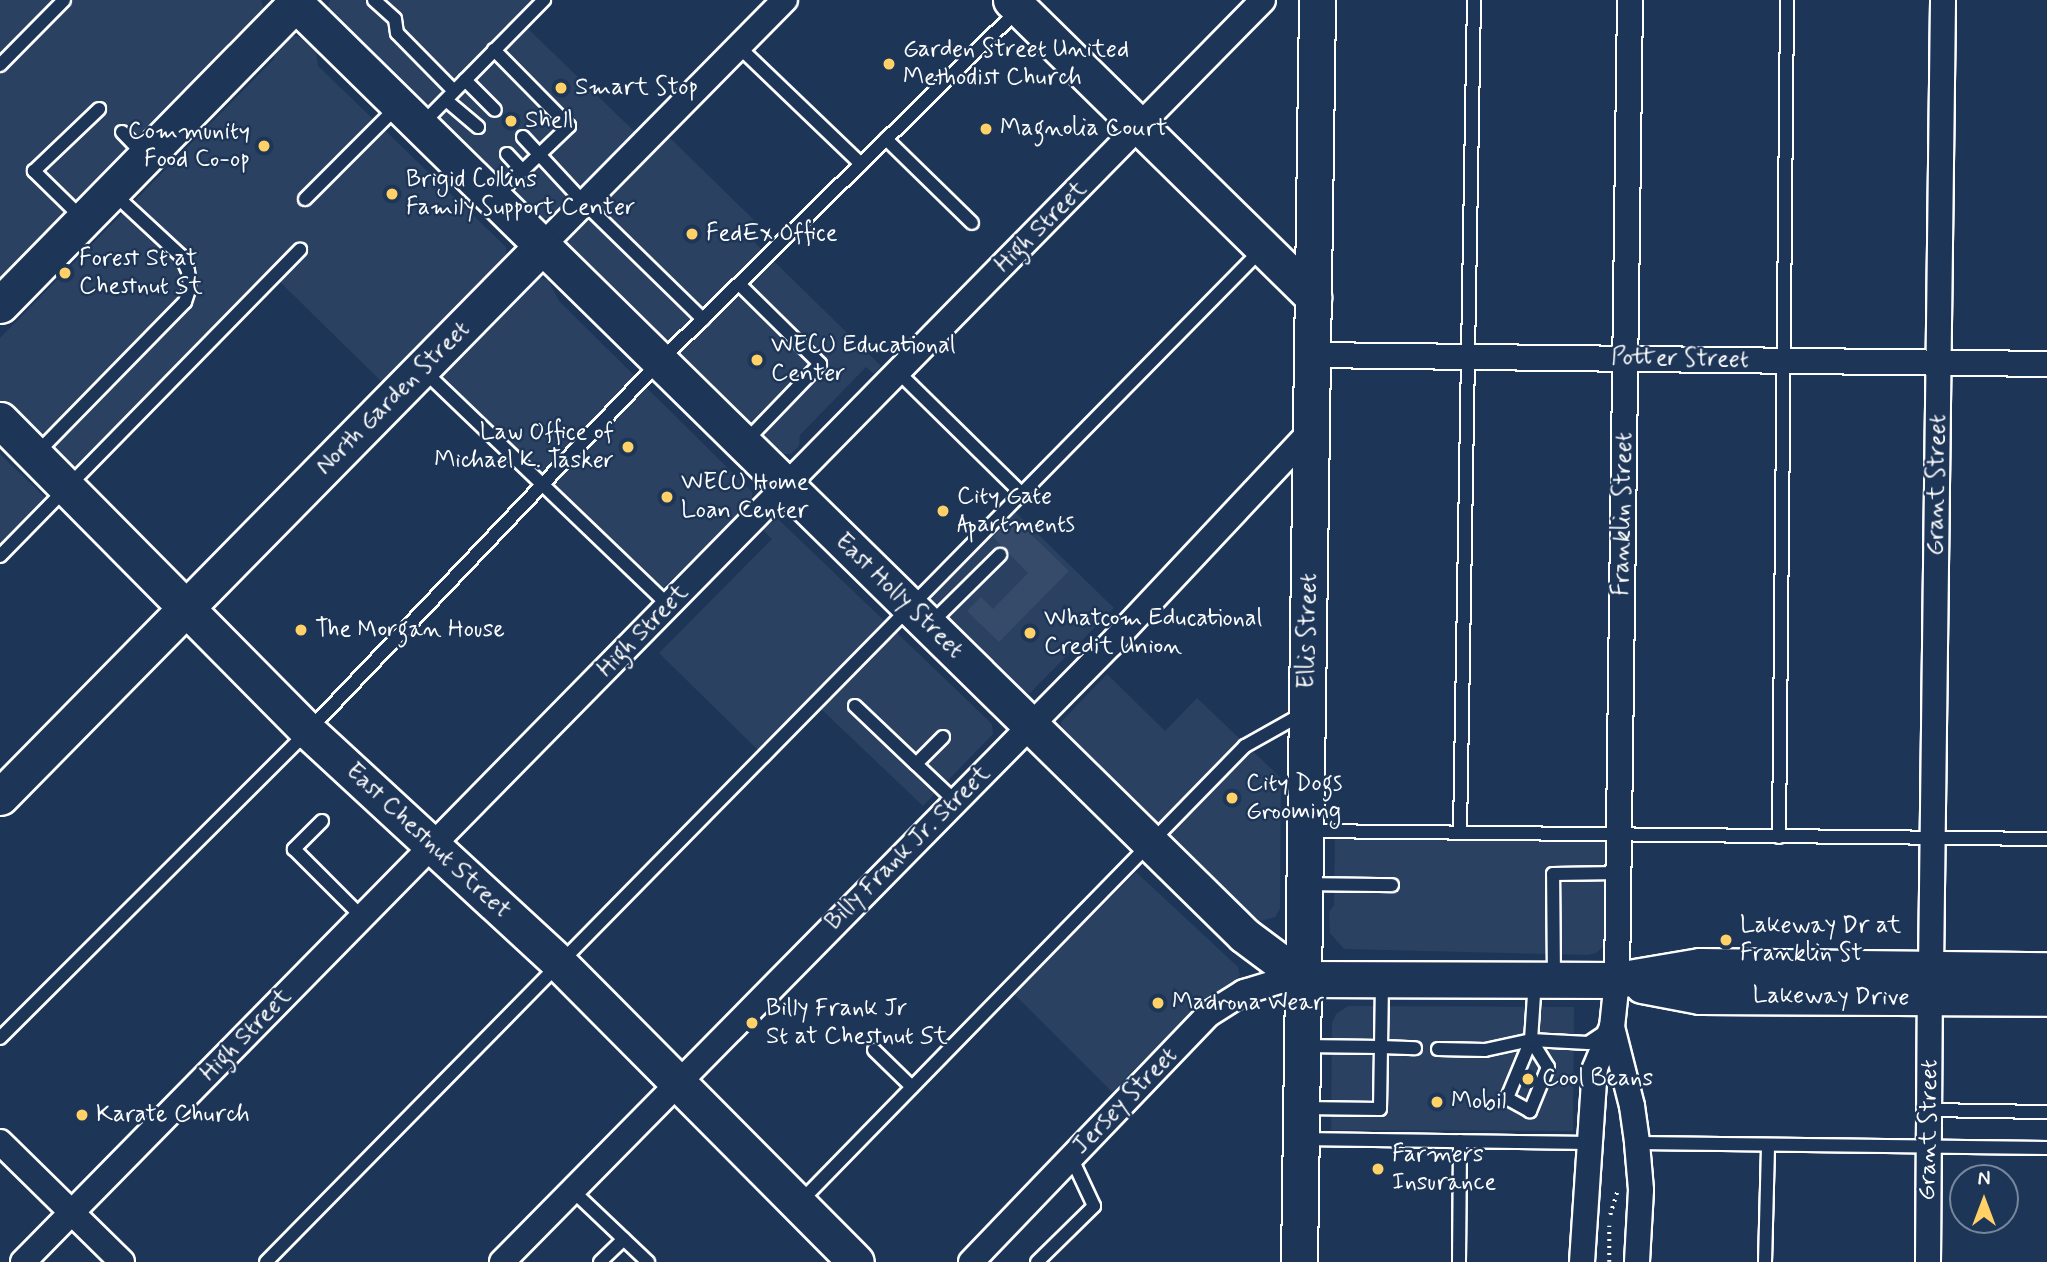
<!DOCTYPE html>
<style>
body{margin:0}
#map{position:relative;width:2047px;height:1262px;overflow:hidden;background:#1d3557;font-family:Mynerve,sans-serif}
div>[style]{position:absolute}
.built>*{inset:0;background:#2a4161}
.green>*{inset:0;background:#364b69}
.path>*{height:3.5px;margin-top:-1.75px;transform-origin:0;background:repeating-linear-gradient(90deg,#fff 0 2px,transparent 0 7px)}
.roads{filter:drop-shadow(2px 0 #fff) drop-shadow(-2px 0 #fff) drop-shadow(0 2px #fff) drop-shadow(0 -2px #fff)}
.lane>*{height:12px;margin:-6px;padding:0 6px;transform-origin:6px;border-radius:6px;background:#1d3557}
.street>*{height:24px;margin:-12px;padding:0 12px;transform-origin:12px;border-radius:12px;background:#1d3557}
.secondary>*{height:35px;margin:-17.5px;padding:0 17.5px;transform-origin:17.5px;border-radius:17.5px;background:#1d3557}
.dots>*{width:19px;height:19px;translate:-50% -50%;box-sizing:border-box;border:4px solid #1d3557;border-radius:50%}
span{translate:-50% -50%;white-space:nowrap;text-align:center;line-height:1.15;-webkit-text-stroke:5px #1d3557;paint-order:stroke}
.poi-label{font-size:24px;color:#fff}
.left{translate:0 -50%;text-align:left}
.right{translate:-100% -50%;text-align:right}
.street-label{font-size:24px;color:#fff}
.north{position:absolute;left:1949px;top:1164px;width:70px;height:70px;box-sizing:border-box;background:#1d3557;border:2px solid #77869a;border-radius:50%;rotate:0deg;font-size:19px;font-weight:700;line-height:28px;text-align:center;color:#fff}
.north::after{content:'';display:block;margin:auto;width:24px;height:32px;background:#ffd166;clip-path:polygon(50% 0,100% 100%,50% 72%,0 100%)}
</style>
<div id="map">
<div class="built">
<div style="clip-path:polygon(0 0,261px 0,264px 11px,249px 29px,242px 29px,0 277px)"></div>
<div style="clip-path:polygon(330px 0,544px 0,522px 23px,635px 132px,554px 216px,537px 221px,524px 211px,523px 201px,412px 91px,334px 26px,327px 11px)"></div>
<div style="clip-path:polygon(292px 35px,303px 38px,316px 50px,318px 66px,506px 247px,506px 260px,385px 385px,280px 282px,79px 486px,0 406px,0 338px,274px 59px,276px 42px,283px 36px)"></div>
<div style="clip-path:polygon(669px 137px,754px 220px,743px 231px,881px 366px,874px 374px,866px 367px,800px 435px,799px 446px,791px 454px,781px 454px,593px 268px,580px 267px,568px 252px,568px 239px,572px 234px)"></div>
<div style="clip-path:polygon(536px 276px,548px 280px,559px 301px,752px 492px,752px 500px,652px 599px,430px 381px)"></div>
<div style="clip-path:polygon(0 454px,57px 509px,0 566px)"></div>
<div style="clip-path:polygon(1010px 507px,1114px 608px,1030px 693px,1022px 691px,922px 593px)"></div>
<div style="clip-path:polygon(778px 519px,992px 724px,993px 734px,923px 806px,819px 707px,767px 759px,659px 653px,772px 539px,762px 529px)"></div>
<div style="clip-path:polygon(1107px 674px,1165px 731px,1197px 698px,1281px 778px,1280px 909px,1275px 917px,1261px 921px,1252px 917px,1062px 729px,1061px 722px)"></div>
<div style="clip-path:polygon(1335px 825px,1608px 827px,1607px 943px,1596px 953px,1588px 955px,1344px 949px,1330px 933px,1329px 912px,1334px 905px)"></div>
<div style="clip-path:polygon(1136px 872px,1238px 967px,1240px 975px,1227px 994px,1195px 1008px,1112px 1092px,1014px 994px)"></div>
<div style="clip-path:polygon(1348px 1006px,1574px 1007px,1573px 1131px,1331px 1130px,1332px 1023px,1336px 1014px)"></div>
</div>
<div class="green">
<div style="clip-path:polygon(1013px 517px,1069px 571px,999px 642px,967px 611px,981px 597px,993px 609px,1028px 573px,993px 537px)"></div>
</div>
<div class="path">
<div style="left:1610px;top:1215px;width:24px;rotate:-73deg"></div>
<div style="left:1609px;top:1262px;width:36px;rotate:-90deg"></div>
</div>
<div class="roads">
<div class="lane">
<div style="left:374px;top:0;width:28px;rotate:42deg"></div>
<div style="left:395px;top:19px;width:14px;rotate:82deg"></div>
<div style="left:397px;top:33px;width:81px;rotate:45.5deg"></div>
<div style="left:739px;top:47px;width:169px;rotate:43.8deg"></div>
<div style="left:0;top:65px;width:91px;rotate:-45.4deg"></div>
<div style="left:465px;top:80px;width:42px;rotate:45deg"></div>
<div style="left:446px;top:100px;width:42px;rotate:40.2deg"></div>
<div style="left:423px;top:123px;width:173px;rotate:-45.5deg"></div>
<div style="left:122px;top:132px;width:33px;rotate:46deg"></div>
<div style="left:523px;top:137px;width:91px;rotate:47.2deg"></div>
<div style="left:585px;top:204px;width:165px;rotate:44.3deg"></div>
<div style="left:886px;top:139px;width:120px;rotate:44.3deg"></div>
<div style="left:507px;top:154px;width:22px;rotate:47deg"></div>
<div style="left:494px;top:198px;width:104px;rotate:-43.8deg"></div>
<div style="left:569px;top:126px;width:107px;rotate:-134.6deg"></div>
<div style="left:305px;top:199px;width:130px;rotate:-45deg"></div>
<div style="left:83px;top:219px;width:69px;rotate:-135.6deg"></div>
<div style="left:34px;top:171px;width:90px;rotate:-43.6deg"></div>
<div style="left:739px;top:284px;width:114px;rotate:44.6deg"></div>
<div style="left:820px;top:364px;width:110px;rotate:133.9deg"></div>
<div style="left:422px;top:369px;width:341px;rotate:43.8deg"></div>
<div style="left:898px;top:372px;width:173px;rotate:44.5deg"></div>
<div style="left:36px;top:454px;width:213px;rotate:-45.6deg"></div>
<div style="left:185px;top:302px;width:16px;rotate:-72deg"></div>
<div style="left:190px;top:287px;width:16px;rotate:-97deg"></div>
<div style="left:188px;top:271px;width:17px;rotate:-115deg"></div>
<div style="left:181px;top:256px;width:91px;rotate:-137.2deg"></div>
<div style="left:0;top:556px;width:429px;rotate:-45.6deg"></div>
<div style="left:929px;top:625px;width:100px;rotate:-44.6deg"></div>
<div style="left:855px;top:706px;width:84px;rotate:43.6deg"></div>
<div style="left:943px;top:737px;width:38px;rotate:135deg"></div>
<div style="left:916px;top:764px;width:54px;rotate:43.5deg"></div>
<div style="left:322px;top:821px;width:40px;rotate:135deg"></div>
<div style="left:294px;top:849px;width:96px;rotate:45deg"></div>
<div style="left:1309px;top:831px;width:738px;rotate:0.62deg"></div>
<div style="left:1460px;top:833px;width:833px;rotate:-89.04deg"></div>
<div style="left:1779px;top:837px;width:837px;rotate:-89.45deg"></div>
<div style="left:1305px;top:884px;width:87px;rotate:0.7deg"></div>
<div style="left:1554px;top:979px;width:105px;rotate:-90.5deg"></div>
<div style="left:1553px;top:874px;width:66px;rotate:-0.9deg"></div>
<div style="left:0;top:1038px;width:435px;rotate:-44.9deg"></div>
<div style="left:308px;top:731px;width:511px;rotate:-46.43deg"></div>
<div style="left:660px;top:361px;width:503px;rotate:-44.44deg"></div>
<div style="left:1531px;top:1040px;width:32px;rotate:58deg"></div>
<div style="left:1548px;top:1067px;width:48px;rotate:112.2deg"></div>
<div style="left:1530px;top:1111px;width:26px;rotate:-151deg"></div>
<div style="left:1507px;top:1098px;width:63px;rotate:-67.5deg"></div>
<div style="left:1531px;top:1040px;width:57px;rotate:3deg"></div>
<div style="left:1588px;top:1043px;width:23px;rotate:-34deg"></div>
<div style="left:1303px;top:1046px;width:78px;rotate:0.7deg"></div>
<div style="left:1381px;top:1047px;width:67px;rotate:-89.1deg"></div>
<div style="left:1438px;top:1049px;width:47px;rotate:1.2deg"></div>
<div style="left:1485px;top:1050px;width:47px;rotate:-12.3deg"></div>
<div style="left:1531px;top:1040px;width:60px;rotate:-86.2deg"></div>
<div style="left:874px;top:1050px;width:53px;rotate:44.2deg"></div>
<div style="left:1302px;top:1108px;width:78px;rotate:0.7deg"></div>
<div style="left:1380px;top:1109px;width:62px;rotate:-89.1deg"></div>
<div style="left:1381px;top:1047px;width:34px;rotate:2deg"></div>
<div style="left:1929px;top:1110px;width:118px;rotate:1deg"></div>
<div style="left:1301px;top:1139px;width:289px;rotate:0.8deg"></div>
<div style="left:1637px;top:1143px;width:410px;rotate:0.7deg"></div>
<div style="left:572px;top:1190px;width:105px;rotate:43.5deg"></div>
<div style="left:800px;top:1202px;width:637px;rotate:-45.7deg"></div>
<div style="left:1245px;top:746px;width:65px;rotate:-29.3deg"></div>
<div style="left:266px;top:1262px;width:1421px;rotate:-45.48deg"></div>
<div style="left:600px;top:1262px;width:33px;rotate:-44deg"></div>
<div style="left:1037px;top:1262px;width:80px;rotate:-44.5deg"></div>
<div style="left:1094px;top:1206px;width:54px;rotate:-115.1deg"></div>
<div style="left:1459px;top:1262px;width:121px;rotate:-89.5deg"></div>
<div style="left:1765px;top:1262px;width:117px;rotate:-88.5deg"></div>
</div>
<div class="street">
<div style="left:542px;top:246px;width:346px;rotate:-45.4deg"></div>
<div style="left:1312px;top:355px;width:735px;rotate:0.7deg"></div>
<div style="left:1931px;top:970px;width:970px;rotate:-89.29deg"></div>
<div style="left:1612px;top:1027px;width:81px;rotate:75.8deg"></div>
<div style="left:1632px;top:1106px;width:37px;rotate:82deg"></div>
<div style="left:1637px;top:1143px;width:47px;rotate:85.1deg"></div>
<div style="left:1641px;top:1190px;width:72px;rotate:93.2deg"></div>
<div style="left:0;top:1142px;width:171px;rotate:44.5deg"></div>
<div style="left:23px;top:1262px;width:1769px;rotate:-45.5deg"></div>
<div style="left:502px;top:1262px;width:866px;rotate:-45.42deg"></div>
<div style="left:1110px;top:645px;width:294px;rotate:-46.8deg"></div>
<div style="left:971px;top:1262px;width:344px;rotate:-46.2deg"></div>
<div style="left:1209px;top:1014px;width:41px;rotate:-32.2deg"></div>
<div style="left:1244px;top:992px;width:38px;rotate:-17deg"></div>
<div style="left:1280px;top:981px;width:23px;rotate:-5deg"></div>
<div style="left:1582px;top:1262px;width:194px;rotate:-86.2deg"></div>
<div style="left:1595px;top:1068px;width:44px;rotate:-67.5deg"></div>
<div style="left:1612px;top:1027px;width:47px;rotate:-83.9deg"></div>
<div style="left:1617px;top:980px;width:980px;rotate:-89.24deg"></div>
<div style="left:1928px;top:1262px;width:264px;rotate:-89.6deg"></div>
</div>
<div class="secondary">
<div style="left:292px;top:0;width:1334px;rotate:44.48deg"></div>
<div style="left:1244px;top:935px;width:74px;rotate:36.7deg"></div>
<div style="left:1011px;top:0;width:424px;rotate:44.5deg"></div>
<div style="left:0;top:305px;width:427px;rotate:-45.6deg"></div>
<div style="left:0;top:420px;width:438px;rotate:45.3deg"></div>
<div style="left:308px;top:731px;width:342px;rotate:42.7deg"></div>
<div style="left:559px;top:963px;width:421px;rotate:45.2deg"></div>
<div style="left:0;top:797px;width:773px;rotate:-45.47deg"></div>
<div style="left:1303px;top:979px;width:314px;rotate:0.2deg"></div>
<div style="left:1617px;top:980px;width:84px;rotate:-9.6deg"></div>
<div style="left:1700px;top:966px;width:347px;rotate:0.7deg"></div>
<div style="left:1642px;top:985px;width:59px;rotate:10.7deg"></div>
<div style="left:1700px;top:996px;width:347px;rotate:0.3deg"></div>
<div style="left:1299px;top:1262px;width:1262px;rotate:-89.18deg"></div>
</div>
</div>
<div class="dots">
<div style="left:889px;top:64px;background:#ffd166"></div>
<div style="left:561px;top:88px;background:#ffd166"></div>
<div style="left:511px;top:121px;background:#ffd166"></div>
<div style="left:986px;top:129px;background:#ffd166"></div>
<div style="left:264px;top:146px;background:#ffd166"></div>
<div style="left:392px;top:194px;background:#ffd166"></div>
<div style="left:692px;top:234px;background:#ffd166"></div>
<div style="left:65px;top:273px;background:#ffd166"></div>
<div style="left:757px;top:360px;background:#ffd166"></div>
<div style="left:628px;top:447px;background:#ffd166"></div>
<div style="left:667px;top:497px;background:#ffd166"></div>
<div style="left:943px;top:511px;background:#ffd166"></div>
<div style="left:301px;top:630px;background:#ffd166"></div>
<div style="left:1030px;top:633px;background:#ffd166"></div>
<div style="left:1232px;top:798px;background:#ffd166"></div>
<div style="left:1726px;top:940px;background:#ffd166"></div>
<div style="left:1158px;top:1003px;background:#ffd166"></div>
<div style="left:752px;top:1023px;background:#ffd166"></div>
<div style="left:1528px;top:1079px;background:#ffd166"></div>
<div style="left:1437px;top:1102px;background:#ffd166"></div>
<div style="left:82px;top:1115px;background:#ffd166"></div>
<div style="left:1378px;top:1169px;background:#ffd166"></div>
</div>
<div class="poi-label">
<span class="left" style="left:903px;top:64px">Garden Street United<br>Methodist Church</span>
<span class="left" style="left:575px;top:88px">Smart Stop</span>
<span class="left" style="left:525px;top:121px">Shell</span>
<span class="left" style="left:1000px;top:129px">Magnolia Court</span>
<span class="right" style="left:250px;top:146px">Community<br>Food Co-op</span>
<span class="left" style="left:406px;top:194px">Brigid Collins<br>Family Support Center</span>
<span class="left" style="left:706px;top:234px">FedEx Office</span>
<span class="left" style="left:79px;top:273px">Forest St at<br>Chestnut St</span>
<span class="left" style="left:771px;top:360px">WECU Educational<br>Center</span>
<span class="right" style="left:614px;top:447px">Law Office of<br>Michael K. Tasker</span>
<span class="left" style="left:681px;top:497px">WECU Home<br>Loan Center</span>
<span class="left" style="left:957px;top:511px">City Gate<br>Apartments</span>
<span class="left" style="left:1044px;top:633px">Whatcom Educational<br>Credit Union</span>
<span class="left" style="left:315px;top:630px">The Morgan House</span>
<span class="left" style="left:1246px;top:798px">City Dogs<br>Grooming</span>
<span class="left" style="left:1740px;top:940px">Lakeway Dr at<br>Franklin St</span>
<span class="left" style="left:1172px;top:1003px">Madrona Wear</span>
<span class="left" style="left:766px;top:1023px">Billy Frank Jr<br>St at Chestnut St</span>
<span class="left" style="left:1542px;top:1079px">Cool Beans</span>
<span class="left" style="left:1451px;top:1102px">Mobil</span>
<span class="left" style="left:96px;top:1115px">Karate Church</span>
<span class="left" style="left:1392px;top:1169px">Farmers<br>Insurance</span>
</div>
<div class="street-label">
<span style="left:1041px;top:227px;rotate:-45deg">High Street</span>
<span style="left:1680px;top:359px;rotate:1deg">Potter Street</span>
<span style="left:393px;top:398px;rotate:-45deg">North Garden Street</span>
<span style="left:1937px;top:485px;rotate:-89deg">Grant Street</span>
<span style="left:1623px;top:514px;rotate:-89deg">Franklin Street</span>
<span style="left:899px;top:596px;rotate:44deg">East Holly Street</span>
<span style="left:643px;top:631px;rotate:-46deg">High Street</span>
<span style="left:1308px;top:631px;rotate:-89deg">Ellis Street</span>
<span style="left:428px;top:841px;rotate:43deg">East Chestnut Street</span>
<span style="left:908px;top:848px;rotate:-45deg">Billy Frank Jr. Street</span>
<span style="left:1831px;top:997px;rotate:1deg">Lakeway Drive</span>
<span style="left:246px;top:1035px;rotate:-46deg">High Street</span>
<span style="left:1125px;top:1101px;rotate:-46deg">Jersey Street</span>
<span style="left:1929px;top:1130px;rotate:-89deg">Grant Street</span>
</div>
<div class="north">N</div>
</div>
